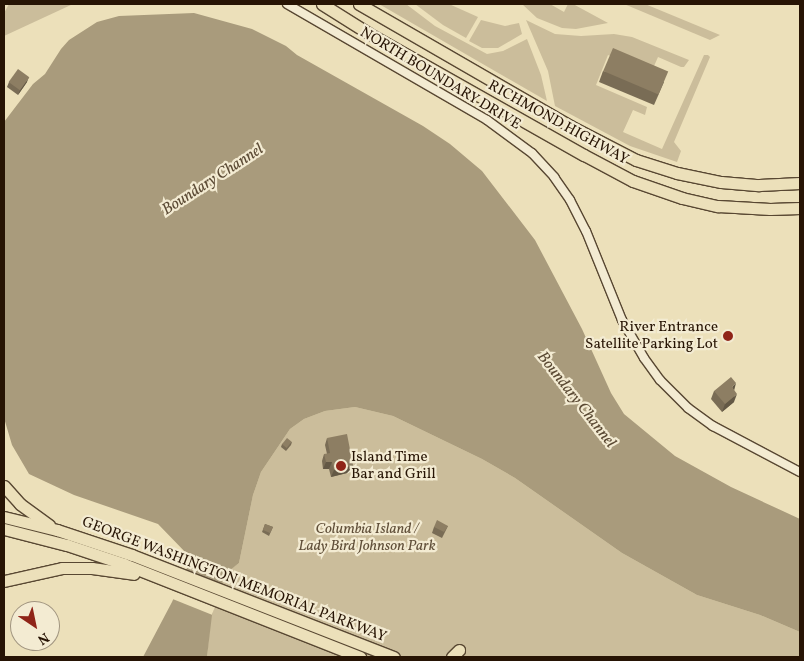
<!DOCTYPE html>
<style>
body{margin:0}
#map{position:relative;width:804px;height:661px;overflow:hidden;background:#ece0ba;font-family:Vollkorn,serif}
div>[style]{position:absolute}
.green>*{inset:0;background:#cbbd9b}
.water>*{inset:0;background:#a99b7c}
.pier>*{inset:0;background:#ece0ba;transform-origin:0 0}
.roads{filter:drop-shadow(1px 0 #584732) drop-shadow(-1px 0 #584732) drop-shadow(0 1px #584732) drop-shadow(0 -1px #584732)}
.tertiary>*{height:8px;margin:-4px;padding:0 4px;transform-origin:4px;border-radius:4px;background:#f3ebd2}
.motorway>*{height:11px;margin:-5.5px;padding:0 5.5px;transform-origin:5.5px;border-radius:5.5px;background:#ece0ba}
.wall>*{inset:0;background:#796c55}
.shaded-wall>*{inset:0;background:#635845}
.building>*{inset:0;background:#8d7e63;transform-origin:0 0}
.dots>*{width:14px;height:14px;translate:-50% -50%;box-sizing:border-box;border:2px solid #f3ebd2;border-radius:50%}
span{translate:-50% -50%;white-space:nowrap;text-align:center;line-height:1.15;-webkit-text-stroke:4.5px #f3ebd2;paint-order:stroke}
.street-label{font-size:15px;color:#271404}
.poi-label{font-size:15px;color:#271404}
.right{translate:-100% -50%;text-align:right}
.left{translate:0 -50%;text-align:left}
.park-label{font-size:15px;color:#604f39;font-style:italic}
.water-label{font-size:16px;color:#5b4a34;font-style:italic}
.frame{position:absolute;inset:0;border:5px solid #271404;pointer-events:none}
.north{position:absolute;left:10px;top:601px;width:50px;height:50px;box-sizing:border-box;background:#f3ebd2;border:1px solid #a19580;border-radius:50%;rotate:146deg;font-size:14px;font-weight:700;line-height:20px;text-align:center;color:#271404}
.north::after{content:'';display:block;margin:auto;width:18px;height:22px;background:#8f2418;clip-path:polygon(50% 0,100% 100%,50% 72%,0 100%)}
</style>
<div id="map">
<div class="green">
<div style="clip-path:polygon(9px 4px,73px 4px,4px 36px,4px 13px)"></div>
<div style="clip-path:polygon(379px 4px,406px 4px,435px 26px,487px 54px,503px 51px,527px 39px,541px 75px,547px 101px)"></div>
<div style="clip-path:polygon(415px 4px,449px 4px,478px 17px,466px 38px,443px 25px)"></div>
<div style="clip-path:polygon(522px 4px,550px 4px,564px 12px,568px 4px,573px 4px,608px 23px,576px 29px,562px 28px,537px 18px)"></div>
<div style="clip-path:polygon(624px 4px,645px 4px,720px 35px,710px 40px)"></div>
<div style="clip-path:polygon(481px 20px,505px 26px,519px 23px,522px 34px,498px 48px,482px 48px,469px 41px)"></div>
<div style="clip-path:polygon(526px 20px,555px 34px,581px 36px,614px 34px,632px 37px,689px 60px,684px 67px,681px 67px,658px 57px,651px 73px,608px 55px,596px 85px,647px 107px,645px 115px,633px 110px,623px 132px,662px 149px,704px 55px,708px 55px,710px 57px,674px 142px,681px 151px,677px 162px,630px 146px,555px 106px,548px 71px)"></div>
<div style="clip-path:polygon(355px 407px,393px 416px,482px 459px,515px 478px,622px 553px,697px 595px,760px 615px,800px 632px,800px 657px,207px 657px,211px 615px,225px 573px,239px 563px,253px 495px,261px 472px,290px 429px,304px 419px,325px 411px)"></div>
</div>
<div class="water">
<div style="clip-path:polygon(194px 13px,252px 29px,286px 46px,297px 55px,423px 126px,450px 144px,482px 171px,535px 240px,582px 329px,611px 393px,624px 414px,675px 456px,731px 487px,800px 519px,800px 632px,760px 615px,697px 595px,622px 553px,515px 478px,482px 459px,393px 416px,355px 407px,325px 411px,304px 419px,290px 429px,261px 472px,253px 495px,239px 563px,225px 574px,212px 615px,207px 657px,143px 657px,172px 602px,187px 568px,188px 555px,158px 524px,74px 495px,29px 474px,12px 445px,4px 418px,4px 122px,33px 84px,45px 74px,61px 49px,69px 40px,97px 22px,119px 16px)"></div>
</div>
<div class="pier">
<div style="left:184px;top:569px;width:43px;height:32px;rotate:22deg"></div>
</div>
<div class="roads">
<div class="tertiary">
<div style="left:287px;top:4px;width:231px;rotate:30.1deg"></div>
<div style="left:487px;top:120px;width:56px;rotate:36.3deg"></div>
<div style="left:532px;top:153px;width:33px;rotate:47deg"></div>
<div style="left:554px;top:177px;width:28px;rotate:55deg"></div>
<div style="left:570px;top:200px;width:35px;rotate:63deg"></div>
<div style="left:586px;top:231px;width:96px;rotate:68deg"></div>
<div style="left:622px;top:320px;width:44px;rotate:59.9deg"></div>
<div style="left:644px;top:358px;width:27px;rotate:54deg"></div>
<div style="left:660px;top:380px;width:40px;rotate:45deg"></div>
<div style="left:688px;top:408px;width:31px;rotate:36deg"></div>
<div style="left:713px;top:426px;width:98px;rotate:27.9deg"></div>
</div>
<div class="motorway">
<div style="left:322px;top:4px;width:54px;rotate:32.2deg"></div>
<div style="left:368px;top:33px;width:248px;rotate:29.5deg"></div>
<div style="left:584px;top:155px;width:55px;rotate:28deg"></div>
<div style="left:633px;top:181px;width:52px;rotate:19.1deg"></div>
<div style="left:682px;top:198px;width:37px;rotate:13deg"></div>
<div style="left:718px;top:206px;width:52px;rotate:3.3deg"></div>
<div style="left:770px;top:209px;width:30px;rotate:-2deg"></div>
<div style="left:359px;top:4px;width:244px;rotate:30deg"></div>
<div style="left:570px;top:126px;width:74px;rotate:27.3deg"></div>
<div style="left:636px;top:160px;width:43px;rotate:17.6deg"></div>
<div style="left:677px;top:173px;width:45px;rotate:11.6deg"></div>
<div style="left:721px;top:182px;width:38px;rotate:5deg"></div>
<div style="left:759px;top:185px;width:41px;rotate:-2.8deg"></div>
<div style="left:4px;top:486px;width:24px;rotate:48deg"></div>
<div style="left:20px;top:504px;width:36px;rotate:36deg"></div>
<div style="left:4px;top:517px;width:55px;rotate:13.8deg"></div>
<div style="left:57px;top:530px;width:79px;rotate:18.4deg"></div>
<div style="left:132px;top:555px;width:281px;rotate:21.3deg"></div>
<div style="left:4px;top:529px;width:65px;rotate:14.3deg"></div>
<div style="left:67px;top:545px;width:60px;rotate:18.4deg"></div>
<div style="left:124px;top:564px;width:254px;rotate:21.5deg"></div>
<div style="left:4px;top:581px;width:59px;rotate:-12.6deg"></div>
<div style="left:62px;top:568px;width:30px"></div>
<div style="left:92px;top:568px;width:42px;rotate:8.1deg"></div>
<div style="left:452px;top:657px;width:10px;rotate:-45deg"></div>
</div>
</div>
<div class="wall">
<div style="clip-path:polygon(603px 71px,664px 82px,654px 105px,599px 82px)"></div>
<div style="clip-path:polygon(9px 82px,27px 82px,18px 95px,7px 87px)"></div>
<div style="clip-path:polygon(734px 390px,734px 402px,722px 412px,711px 399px,714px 391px)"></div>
<div style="clip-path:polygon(327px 438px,351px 472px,331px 477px,329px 469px,323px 469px,322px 461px,324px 454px,327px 454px,325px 445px)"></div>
<div style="clip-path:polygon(292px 442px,291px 445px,286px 451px,281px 447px,282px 444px)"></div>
<div style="clip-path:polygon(265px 524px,273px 527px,269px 536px,262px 532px)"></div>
<div style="clip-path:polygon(448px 526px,442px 538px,432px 533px,434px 527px)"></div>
</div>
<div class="shaded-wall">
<div style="clip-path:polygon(29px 77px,27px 82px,18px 95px,20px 90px)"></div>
<div style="clip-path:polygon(736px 383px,734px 391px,732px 387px)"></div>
<div style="clip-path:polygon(737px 394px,734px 402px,722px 412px,725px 404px)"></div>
<div style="clip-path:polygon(326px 462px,332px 462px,329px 469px,323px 469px)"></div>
<div style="clip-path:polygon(353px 465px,351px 472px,331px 477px,334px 470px)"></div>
</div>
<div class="building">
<div style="left:613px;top:48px;width:60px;height:25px;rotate:23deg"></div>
<div style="left:18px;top:69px;width:14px;height:16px;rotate:36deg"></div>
<div style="clip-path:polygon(731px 377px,736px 383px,732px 387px,737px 394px,725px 404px,714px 391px)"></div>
<div style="clip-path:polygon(347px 434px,353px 465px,334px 470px,332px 462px,326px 462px,324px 454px,330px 453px,327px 438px)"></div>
<div style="left:287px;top:438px;width:6px;height:8px;rotate:39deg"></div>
<div style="clip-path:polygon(437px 520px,448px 526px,444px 532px,434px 527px)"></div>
<div style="clip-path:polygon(265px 524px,273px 527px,270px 533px,263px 530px)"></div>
</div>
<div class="dots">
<div style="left:728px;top:336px;background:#8f2418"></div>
<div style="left:341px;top:466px;background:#8f2418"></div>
</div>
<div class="street-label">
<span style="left:440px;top:79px;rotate:31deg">NORTH BOUNDARY DRIVE</span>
<span style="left:558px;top:123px;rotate:29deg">RICHMOND HIGHWAY</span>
<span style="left:234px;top:580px;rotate:21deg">GEORGE WASHINGTON MEMORIAL PARKWAY</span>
</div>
<div class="poi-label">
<span class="right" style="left:718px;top:336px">River Entrance<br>Satellite Parking Lot</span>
<span class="left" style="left:351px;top:466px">Island Time<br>Bar and Grill</span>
</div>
<div class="park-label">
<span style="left:367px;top:538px">Columbia Island /<br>Lady Bird Johnson Park</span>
</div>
<div class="water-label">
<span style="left:213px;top:180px;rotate:-33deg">Boundary Channel</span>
<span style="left:576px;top:400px;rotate:52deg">Boundary Channel</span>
</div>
<div class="frame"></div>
<div class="north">N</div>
</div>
